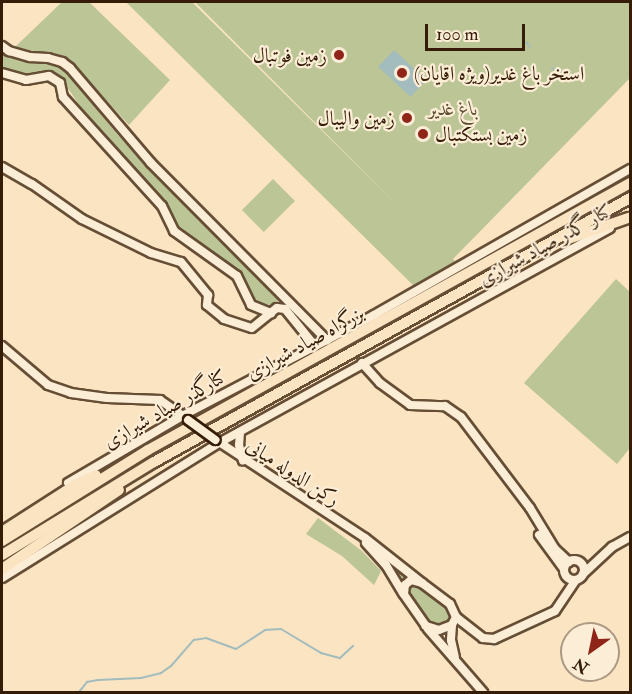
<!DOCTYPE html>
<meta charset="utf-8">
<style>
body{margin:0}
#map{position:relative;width:632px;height:694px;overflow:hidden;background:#fbe4c1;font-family:"IM FELL Double Pica",Amiri,serif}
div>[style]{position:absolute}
.green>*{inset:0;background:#bbc596;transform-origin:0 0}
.water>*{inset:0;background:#a3bcbd;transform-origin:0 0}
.stream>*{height:2px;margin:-1px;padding:0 1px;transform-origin:1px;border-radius:1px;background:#a3bcbd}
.roads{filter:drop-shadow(2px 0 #664e35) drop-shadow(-2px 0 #664e35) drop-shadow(0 2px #664e35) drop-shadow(0 -2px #664e35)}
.tertiary>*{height:8px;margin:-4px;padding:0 4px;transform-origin:4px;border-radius:4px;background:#fcedd7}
.tertiary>.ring{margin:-4px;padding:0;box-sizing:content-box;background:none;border:8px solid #fcedd7;border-radius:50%}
.secondary>*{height:8px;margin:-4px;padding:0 4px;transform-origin:4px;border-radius:4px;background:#fcedd7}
.trunk>*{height:10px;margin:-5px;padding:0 5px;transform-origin:5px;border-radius:5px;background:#fbe4c1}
.bridges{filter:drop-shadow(2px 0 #351c06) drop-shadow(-2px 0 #351c06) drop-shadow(0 2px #351c06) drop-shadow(0 -2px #351c06)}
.secondary-bridge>*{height:8px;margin:-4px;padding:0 4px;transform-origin:4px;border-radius:4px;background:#fcedd7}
.dots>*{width:16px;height:16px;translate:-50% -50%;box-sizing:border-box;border:3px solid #fcedd7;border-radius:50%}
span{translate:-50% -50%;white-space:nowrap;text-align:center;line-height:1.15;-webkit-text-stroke:4.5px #fcedd7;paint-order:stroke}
.poi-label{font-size:20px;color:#351c06}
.right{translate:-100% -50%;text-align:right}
.left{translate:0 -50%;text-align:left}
.park-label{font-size:20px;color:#5d4f31;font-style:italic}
.street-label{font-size:20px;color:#351c06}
.frame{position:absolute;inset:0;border:3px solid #351c06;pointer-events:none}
.north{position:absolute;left:560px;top:622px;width:60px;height:60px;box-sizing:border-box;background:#fcedd7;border:2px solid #ac9983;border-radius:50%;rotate:213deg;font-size:16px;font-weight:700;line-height:24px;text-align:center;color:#351c06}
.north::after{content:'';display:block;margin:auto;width:21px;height:27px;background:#8f2418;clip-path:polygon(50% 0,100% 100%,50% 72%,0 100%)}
.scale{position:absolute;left:425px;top:24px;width:100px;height:27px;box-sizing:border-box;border:3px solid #351c06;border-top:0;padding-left:8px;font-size:18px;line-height:21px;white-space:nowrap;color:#351c06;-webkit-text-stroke:4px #fcedd7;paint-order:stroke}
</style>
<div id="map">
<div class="green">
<div style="clip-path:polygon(62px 2px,89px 2px,170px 80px,129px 125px,67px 58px,15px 47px)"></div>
<div style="clip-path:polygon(126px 2px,192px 2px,392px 200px,195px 2px,630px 2px,630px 78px,453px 259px,460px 267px,418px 290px)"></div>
<div style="clip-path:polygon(2px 52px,29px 63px,53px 64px,67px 74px,117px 134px,165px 186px,280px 299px,274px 304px,263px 305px,254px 299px,241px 274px,179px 230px,174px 219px,152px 190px,88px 118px,63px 81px,51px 73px,13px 74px,2px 68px)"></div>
<div style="left:273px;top:179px;width:31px;height:44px;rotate:45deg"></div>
<div style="clip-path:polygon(616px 279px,630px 292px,630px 448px,617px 464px,524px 383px)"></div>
<div style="clip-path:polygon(318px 518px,362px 551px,381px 571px,374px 585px,342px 556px,306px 534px)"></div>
<div style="clip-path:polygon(377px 546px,447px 601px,455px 621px,431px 628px)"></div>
</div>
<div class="water">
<div style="left:394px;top:50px;width:44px;height:23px;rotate:43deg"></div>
</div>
<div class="stream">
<div style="left:526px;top:42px;width:6px;rotate:51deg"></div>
<div style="left:552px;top:68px;width:5px;rotate:37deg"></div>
<div style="left:563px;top:605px;width:36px;rotate:-53deg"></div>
<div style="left:461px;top:627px;width:23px;rotate:38deg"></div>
<div style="left:479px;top:641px;width:16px;rotate:15deg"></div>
<div style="left:494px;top:645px;width:54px;rotate:-24.2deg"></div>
<div style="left:543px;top:623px;width:16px;rotate:-35deg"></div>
<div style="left:79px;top:692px;width:13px;rotate:-51deg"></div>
<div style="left:87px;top:682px;width:11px;rotate:-10deg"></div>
<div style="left:98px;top:680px;width:43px;rotate:-2.7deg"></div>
<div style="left:141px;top:678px;width:21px;rotate:-14deg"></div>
<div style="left:161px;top:673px;width:12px;rotate:-35deg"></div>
<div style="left:171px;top:666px;width:35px;rotate:-49deg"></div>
<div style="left:194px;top:640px;width:12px;rotate:-9deg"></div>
<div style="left:206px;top:638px;width:32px;rotate:20deg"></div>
<div style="left:236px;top:649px;width:35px;rotate:-33deg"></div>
<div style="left:265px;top:630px;width:16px;rotate:-4deg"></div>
<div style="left:281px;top:629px;width:47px;rotate:31deg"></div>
<div style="left:321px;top:653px;width:20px;rotate:15deg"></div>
<div style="left:340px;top:658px;width:18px;rotate:-43deg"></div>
</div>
<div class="roads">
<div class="tertiary">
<div style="left:2px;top:46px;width:9px;rotate:36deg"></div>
<div style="left:9px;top:51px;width:22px;rotate:16deg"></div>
<div style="left:30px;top:57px;width:18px;rotate:3deg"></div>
<div style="left:48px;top:58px;width:15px;rotate:16deg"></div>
<div style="left:62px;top:62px;width:10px;rotate:37deg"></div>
<div style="left:70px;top:68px;width:125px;rotate:49.5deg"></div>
<div style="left:151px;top:163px;width:250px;rotate:45.2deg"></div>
<div style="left:2px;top:73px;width:25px;rotate:16deg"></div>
<div style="left:26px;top:80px;width:23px;rotate:-10deg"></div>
<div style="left:49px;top:76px;width:13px;rotate:32deg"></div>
<div style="left:60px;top:83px;width:14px;rotate:78deg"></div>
<div style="left:63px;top:97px;width:147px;rotate:47.8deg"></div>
<div style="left:162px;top:206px;width:28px;rotate:64deg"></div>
<div style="left:174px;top:231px;width:77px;rotate:35.5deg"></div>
<div style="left:237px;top:276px;width:32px;rotate:64deg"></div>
<div style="left:251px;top:305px;width:22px;rotate:22deg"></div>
<div style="left:2px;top:167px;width:34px;rotate:30deg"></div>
<div style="left:32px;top:184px;width:61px;rotate:35deg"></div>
<div style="left:82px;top:219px;width:77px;rotate:26.2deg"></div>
<div style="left:151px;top:253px;width:31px;rotate:17deg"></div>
<div style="left:181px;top:262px;width:43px;rotate:50.7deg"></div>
<div style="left:208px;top:295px;width:10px;rotate:96deg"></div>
<div style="left:207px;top:305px;width:22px;rotate:39deg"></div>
<div style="left:224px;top:319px;width:29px;rotate:18deg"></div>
<div style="left:252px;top:328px;width:32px;rotate:-39deg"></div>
<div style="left:277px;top:308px;width:8px;rotate:7deg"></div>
<div style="left:285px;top:309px;width:48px;rotate:51deg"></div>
<div style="left:362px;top:363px;width:27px;rotate:48deg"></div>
<div style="left:380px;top:383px;width:37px;rotate:36deg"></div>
<div style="left:410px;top:405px;width:35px;rotate:2deg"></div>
<div style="left:445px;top:406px;width:19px;rotate:35deg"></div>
<div style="left:461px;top:417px;width:114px;rotate:52.8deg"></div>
<div style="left:530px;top:508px;width:48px;rotate:58.6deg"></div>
<div style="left:555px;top:549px;width:19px;rotate:43deg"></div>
<div style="left:539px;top:535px;width:42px;rotate:53.7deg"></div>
<div class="ring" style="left:564px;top:560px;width:12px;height:12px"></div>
<div style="left:583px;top:574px;width:40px;rotate:-43deg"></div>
<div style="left:612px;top:547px;width:21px;rotate:-29deg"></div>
<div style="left:456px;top:617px;width:34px;rotate:38deg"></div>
<div style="left:483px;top:638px;width:11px;rotate:5deg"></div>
<div style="left:494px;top:639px;width:67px;rotate:-24.7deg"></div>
<div style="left:555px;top:611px;width:37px;rotate:-56deg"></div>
</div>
<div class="secondary">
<div style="left:2px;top:346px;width:60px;rotate:40.3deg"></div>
<div style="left:48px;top:385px;width:24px;rotate:19deg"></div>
<div style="left:71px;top:393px;width:36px;rotate:8deg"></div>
<div style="left:107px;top:398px;width:53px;rotate:2.2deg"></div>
<div style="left:160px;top:400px;width:32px;rotate:35deg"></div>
<div style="left:240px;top:432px;width:13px;rotate:94deg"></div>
<div style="left:239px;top:445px;width:16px;rotate:76deg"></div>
<div style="left:216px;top:440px;width:178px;rotate:33.3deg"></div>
<div style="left:365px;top:538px;width:73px;rotate:38.3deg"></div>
<div style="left:68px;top:483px;width:132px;rotate:-30.4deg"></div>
<div style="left:182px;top:416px;width:217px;rotate:-27.7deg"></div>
<div style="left:374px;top:315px;width:295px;rotate:-29.7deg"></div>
<div style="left:366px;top:543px;width:30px;rotate:48deg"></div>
<div style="left:386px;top:565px;width:33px;rotate:59deg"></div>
<div style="left:2px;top:578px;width:256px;rotate:-31.9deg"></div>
<div style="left:219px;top:443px;width:446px;rotate:-28.8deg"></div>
<div style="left:411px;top:580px;width:11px;rotate:15deg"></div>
<div style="left:422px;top:583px;width:35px;rotate:37deg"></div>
<div style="left:450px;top:604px;width:14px;rotate:65deg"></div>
<div style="left:456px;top:617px;width:9px;rotate:117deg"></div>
<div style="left:452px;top:625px;width:14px;rotate:159deg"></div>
<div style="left:439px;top:630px;width:14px;rotate:-163deg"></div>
<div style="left:426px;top:626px;width:39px;rotate:-125deg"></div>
<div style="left:404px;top:594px;width:9px;rotate:-84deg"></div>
<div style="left:405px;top:585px;width:8px;rotate:-40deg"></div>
<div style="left:452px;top:625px;width:15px;rotate:94deg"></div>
<div style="left:451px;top:640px;width:17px;rotate:77deg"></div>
<div style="left:428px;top:629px;width:84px;rotate:48.9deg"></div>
</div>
<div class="trunk">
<div style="left:568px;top:239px;width:64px;rotate:-19.3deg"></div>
<div style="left:2px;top:532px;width:87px;rotate:-32.8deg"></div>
<div style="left:75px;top:485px;width:23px;rotate:-25deg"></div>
<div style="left:2px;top:541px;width:172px;rotate:-31.9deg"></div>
<div style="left:148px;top:450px;width:551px;rotate:-28.98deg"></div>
<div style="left:2px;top:555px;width:178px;rotate:-31.5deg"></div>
<div style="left:154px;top:462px;width:544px;rotate:-29.01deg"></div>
<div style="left:2px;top:569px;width:141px;rotate:-34deg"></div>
</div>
</div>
<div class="bridges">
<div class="secondary-bridge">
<div style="left:188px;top:420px;width:34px;rotate:36deg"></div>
</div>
</div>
<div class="dots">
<div style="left:339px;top:55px;background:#8f2418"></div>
<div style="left:402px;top:73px;background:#8f2418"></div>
<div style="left:407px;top:118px;background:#8f2418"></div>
<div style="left:423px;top:134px;background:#8f2418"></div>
</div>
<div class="poi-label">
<span class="right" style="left:327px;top:55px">زمین فوتبال</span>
<span class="left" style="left:414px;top:73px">استخر باغ غدیر(ویژه اقایان)</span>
<span class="right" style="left:395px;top:118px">زمین والیبال</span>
<span class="left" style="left:435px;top:134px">زمین بستکتبال</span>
</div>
<div class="park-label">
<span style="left:453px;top:108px">باغ غدیر</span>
</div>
<div class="street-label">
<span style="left:545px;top:245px;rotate:-29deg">کنار گذر صیاد شیرازی</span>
<span style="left:305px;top:343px;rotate:-29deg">بزرگراه صیاد شیرازی</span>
<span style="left:165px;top:409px;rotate:-30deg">کنارگذر صیاد شیرازی</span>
<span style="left:293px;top:472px;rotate:33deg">رکن الدوله میانی</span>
</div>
<div class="frame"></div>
<div class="north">N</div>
<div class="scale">100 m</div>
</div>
